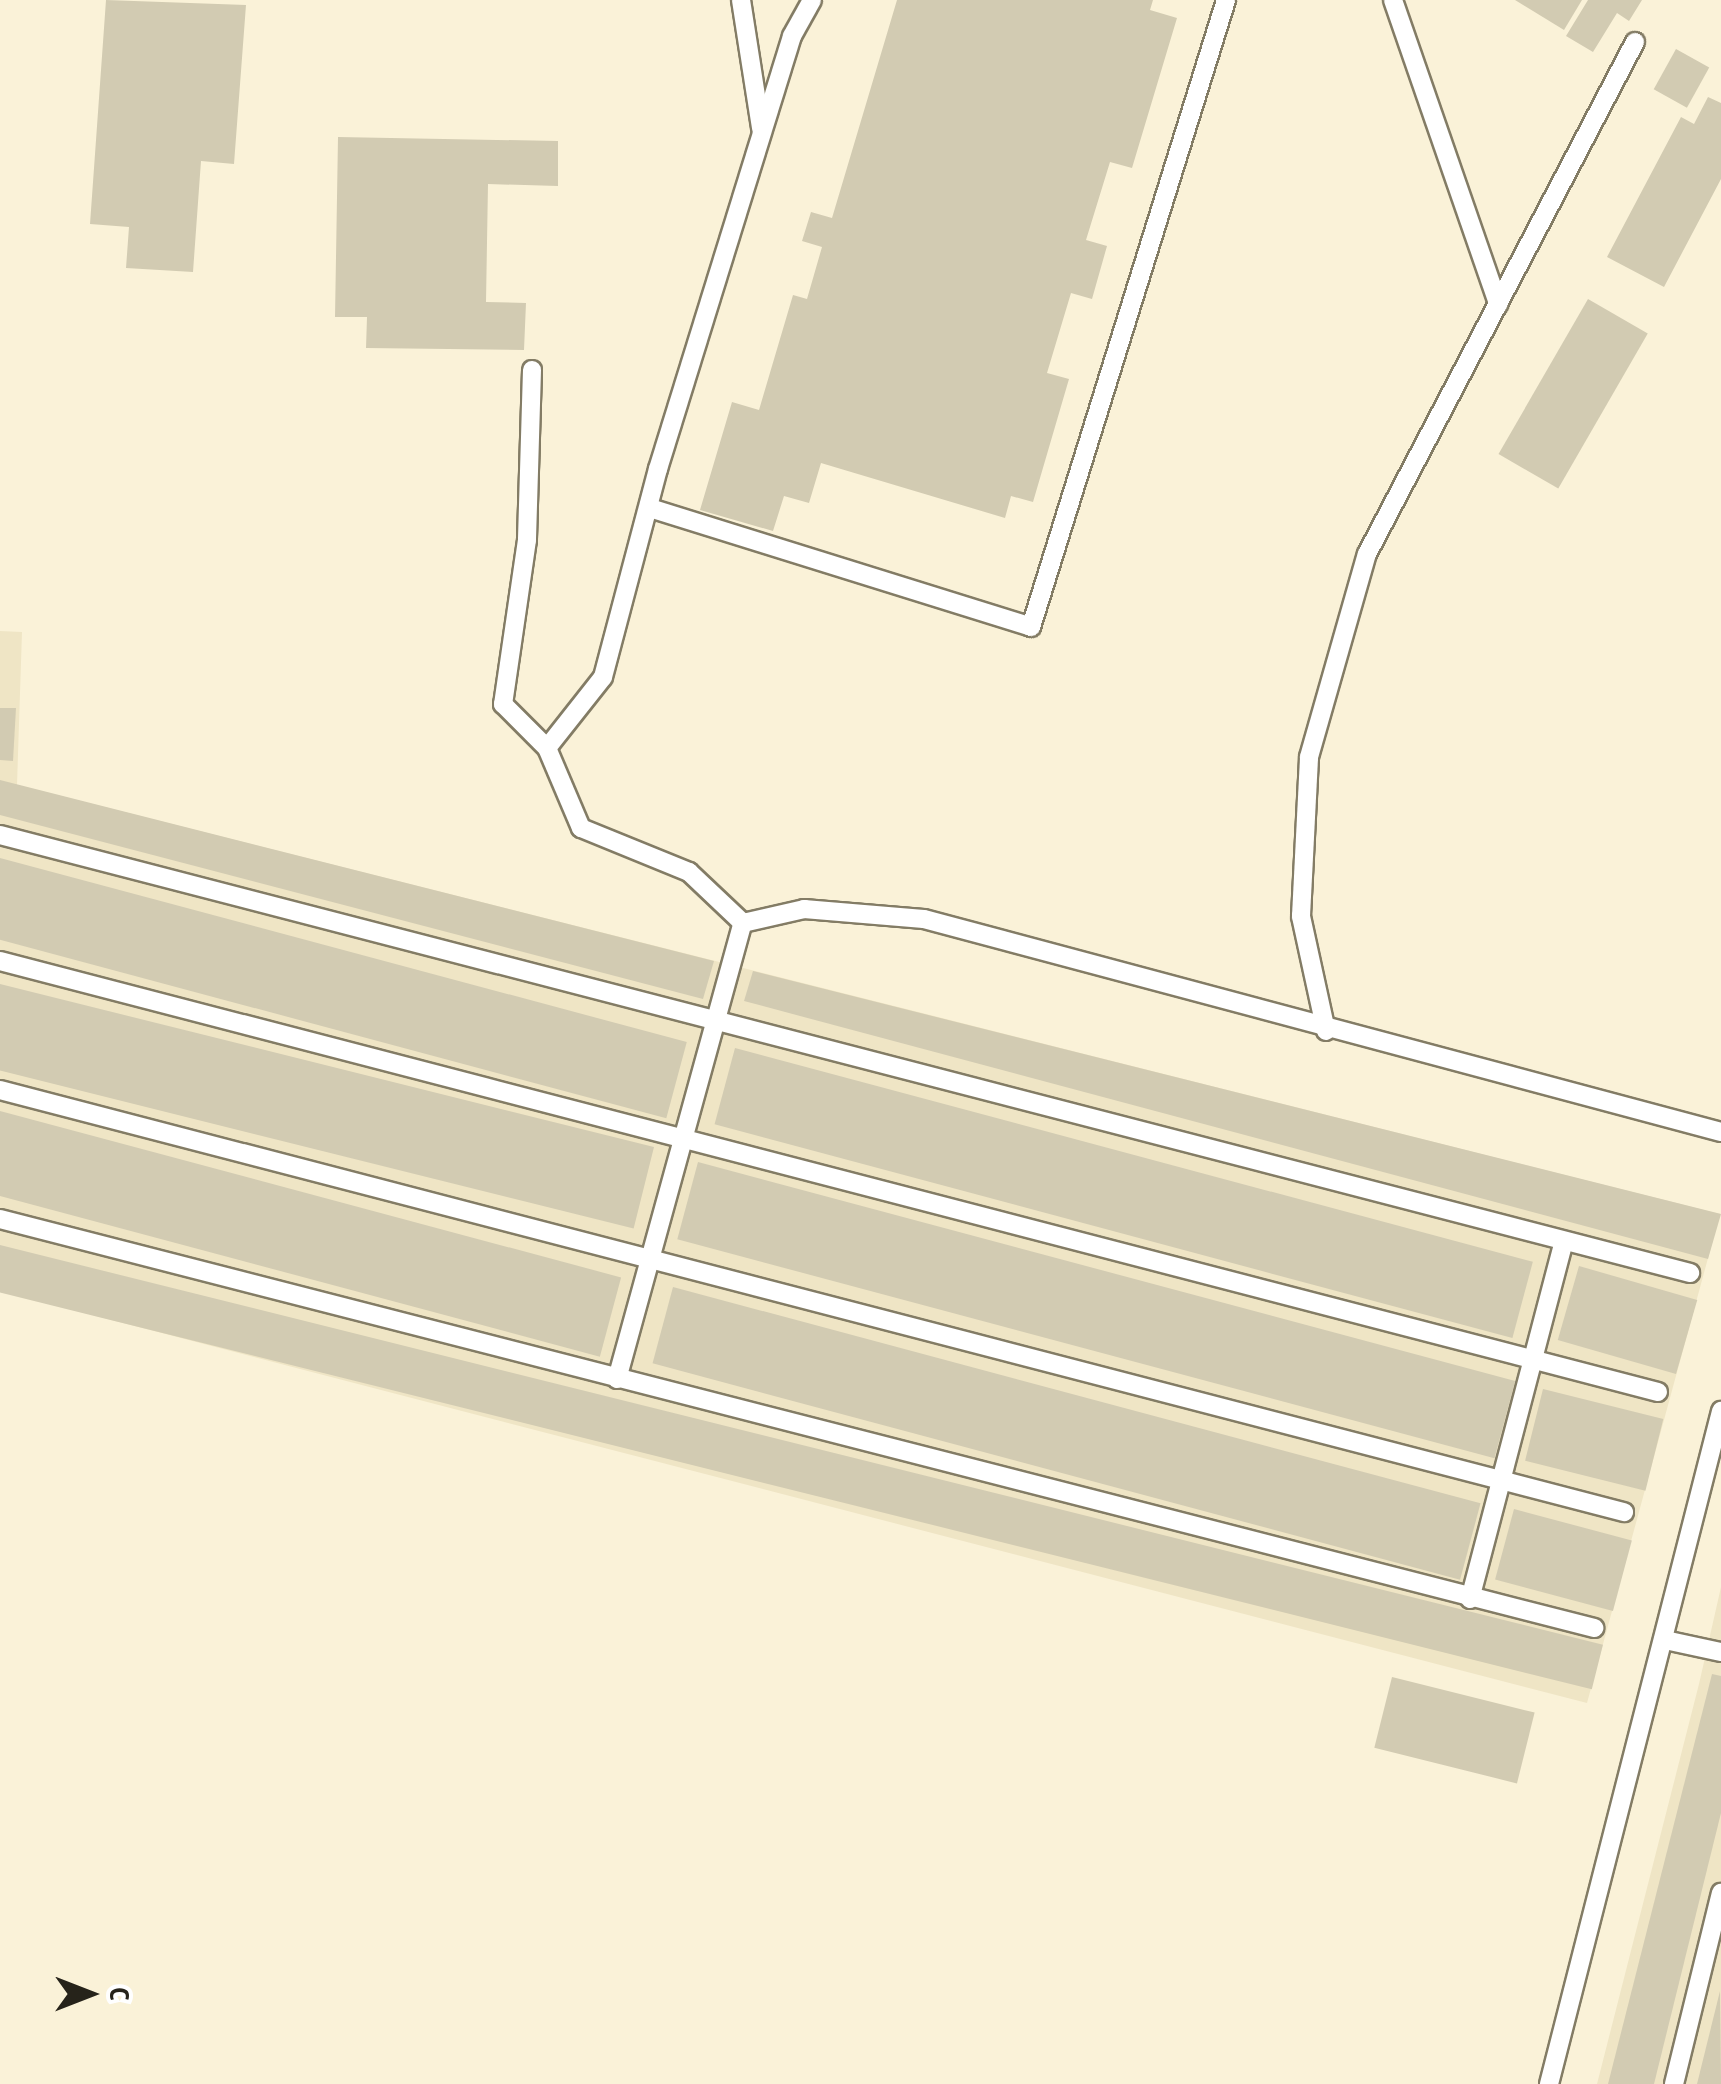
<!DOCTYPE html>
<meta charset="utf-8">
<style>
body{margin:0}
#map{position:relative;width:1721px;height:2084px;overflow:hidden;background:#faf2d8;font-family:"PT Sans Narrow",sans-serif}
div>[style]{position:absolute}
.built>*{inset:0;background:#efe5c5}
.building>*{inset:0;background:#d2cbb2;transform-origin:0 0}
.roads{filter:drop-shadow(2px 0 #837c65) drop-shadow(-2px 0 #837c65) drop-shadow(0 2px #837c65) drop-shadow(0 -2px #837c65)}
.lane>*{height:18px;margin:-9px;padding:0 9px;transform-origin:9px;border-radius:9px;background:#fff}
span{translate:-50% -50%;white-space:nowrap;text-align:center;line-height:1.15;-webkit-text-stroke:8px #fff;paint-order:stroke}
.north{position:absolute;left:40px;top:1944px;width:100px;height:100px;-webkit-text-stroke:8px #fff;paint-order:stroke;rotate:90deg;font-size:28px;font-weight:700;line-height:40px;text-align:center;color:#26231a}
.north::after{content:'';display:block;margin:auto;width:35px;height:45px;background:#26231a;clip-path:polygon(50% 0,100% 100%,50% 72%,0 100%)}
</style>
<div id="map">
<div class="built">
<div style="clip-path:polygon(0 631px,22px 632px,17px 785px,1720px 1214px,1587px 1703px,0 1291px)"></div>
<div style="clip-path:polygon(1721px 1587px,1721px 2084px,1597px 2084px,1699px 1684px)"></div>
</div>
<div class="building">
<div style="clip-path:polygon(106px 0,246px 5px,234px 164px,201px 161px,193px 272px,126px 268px,129px 227px,90px 224px)"></div>
<div style="clip-path:polygon(897px 0,1153px 0,1150px 10px,1177px 18px,1132px 168px,1110px 162px,1086px 240px,1107px 246px,1092px 299px,1071px 293px,1047px 373px,1069px 379px,1033px 502px,1011px 496px,1005px 518px,821px 463px,809px 503px,784px 496px,773px 531px,700px 510px,732px 402px,759px 410px,793px 295px,807px 299px,822px 247px,802px 241px,811px 212px,832px 218px)"></div>
<div style="clip-path:polygon(1515px 0,1582px 0,1564px 30px)"></div>
<div style="clip-path:polygon(1588px 0,1642px 0,1629px 21px,1617px 13px,1593px 52px,1566px 36px)"></div>
<div style="left:1676px;top:49px;width:38px;height:46px;rotate:29deg"></div>
<div style="clip-path:polygon(1708px 97px,1721px 103px,1721px 179px,1664px 287px,1607px 257px,1681px 117px,1694px 124px)"></div>
<div style="clip-path:polygon(338px 137px,558px 141px,558px 186px,488px 184px,486px 302px,526px 303px,524px 350px,366px 348px,367px 317px,335px 317px)"></div>
<div style="left:1588px;top:299px;width:69px;height:179px;rotate:30deg"></div>
<div style="clip-path:polygon(0 708px,16px 708px,13px 761px,0 760px)"></div>
<div style="clip-path:polygon(0 780px,714px 961px,703px 999px,0 815px)"></div>
<div style="left:0;top:858px;width:711px;height:79px;rotate:15deg"></div>
<div style="clip-path:polygon(753px 971px,1721px 1214px,1708px 1259px,744px 1001px)"></div>
<div style="left:0;top:984px;width:674px;height:84px;rotate:14deg"></div>
<div style="left:735px;top:1048px;width:826px;height:79px;rotate:15deg"></div>
<div style="left:0;top:1111px;width:643px;height:82px;rotate:15deg"></div>
<div style="left:698px;top:1162px;width:846px;height:80px;rotate:15deg"></div>
<div style="left:0;top:1245px;width:1652px;height:46px;rotate:14deg"></div>
<div style="left:1579px;top:1266px;width:123px;height:77px;rotate:16deg"></div>
<div style="left:673px;top:1287px;width:836px;height:79px;rotate:15deg"></div>
<div style="left:1543px;top:1389px;width:124px;height:74px;rotate:14deg"></div>
<div style="left:1514px;top:1509px;width:122px;height:73px;rotate:15deg"></div>
<div style="clip-path:polygon(1712px 1674px,1721px 1676px,1721px 1813px,1654px 2084px,1608px 2084px)"></div>
<div style="left:1392px;top:1677px;width:147px;height:73px;rotate:14deg"></div>
<div style="clip-path:polygon(1720px 1991px,1721px 2084px,1697px 2084px)"></div>
</div>
<div class="roads">
<div class="lane">
<div style="left:741px;top:0;width:130px;rotate:81.1deg"></div>
<div style="left:1393px;top:0;width:322px;rotate:70.9deg"></div>
<div style="left:532px;top:370px;width:170px;rotate:91.7deg"></div>
<div style="left:527px;top:540px;width:166px;rotate:98.3deg"></div>
<div style="left:503px;top:704px;width:62px;rotate:45deg"></div>
<div style="left:547px;top:748px;width:87px;rotate:67deg"></div>
<div style="left:581px;top:828px;width:117px;rotate:22.2deg"></div>
<div style="left:689px;top:872px;width:74px;rotate:43.4deg"></div>
<div style="left:743px;top:923px;width:63px;rotate:-12.9deg"></div>
<div style="left:804px;top:909px;width:120px;rotate:4.8deg"></div>
<div style="left:924px;top:919px;width:825px;rotate:14.96deg"></div>
<div style="left:650px;top:508px;width:399px;rotate:17.3deg"></div>
<div style="left:1031px;top:627px;width:657px;rotate:-72.72deg"></div>
<div style="left:547px;top:748px;width:90px;rotate:-51.7deg"></div>
<div style="left:603px;top:677px;width:215px;rotate:-75.2deg"></div>
<div style="left:658px;top:469px;width:453px;rotate:-72.8deg"></div>
<div style="left:792px;top:36px;width:41px;rotate:-60.9deg"></div>
<div style="left:0;top:835px;width:1746px;rotate:14.53deg"></div>
<div style="left:0;top:961px;width:1713px;rotate:14.57deg"></div>
<div style="left:1326px;top:1031px;width:118px;rotate:-102.3deg"></div>
<div style="left:1301px;top:916px;width:159px;rotate:-87.1deg"></div>
<div style="left:1309px;top:757px;width:211px;rotate:-74.1deg"></div>
<div style="left:1367px;top:554px;width:578px;rotate:-62.37deg"></div>
<div style="left:0;top:1090px;width:1678px;rotate:14.57deg"></div>
<div style="left:0;top:1219px;width:1646px;rotate:14.39deg"></div>
<div style="left:617px;top:1379px;width:473px;rotate:-74.6deg"></div>
<div style="left:1470px;top:1599px;width:370px;rotate:-75.3deg"></div>
<div style="left:1665px;top:1640px;width:57px;rotate:12.1deg"></div>
<div style="left:1549px;top:2084px;width:695px;rotate:-75.66deg"></div>
<div style="left:1674px;top:2084px;width:197px;rotate:-76.2deg"></div>
</div>
</div>
<div class="north">С</div>
</div>
